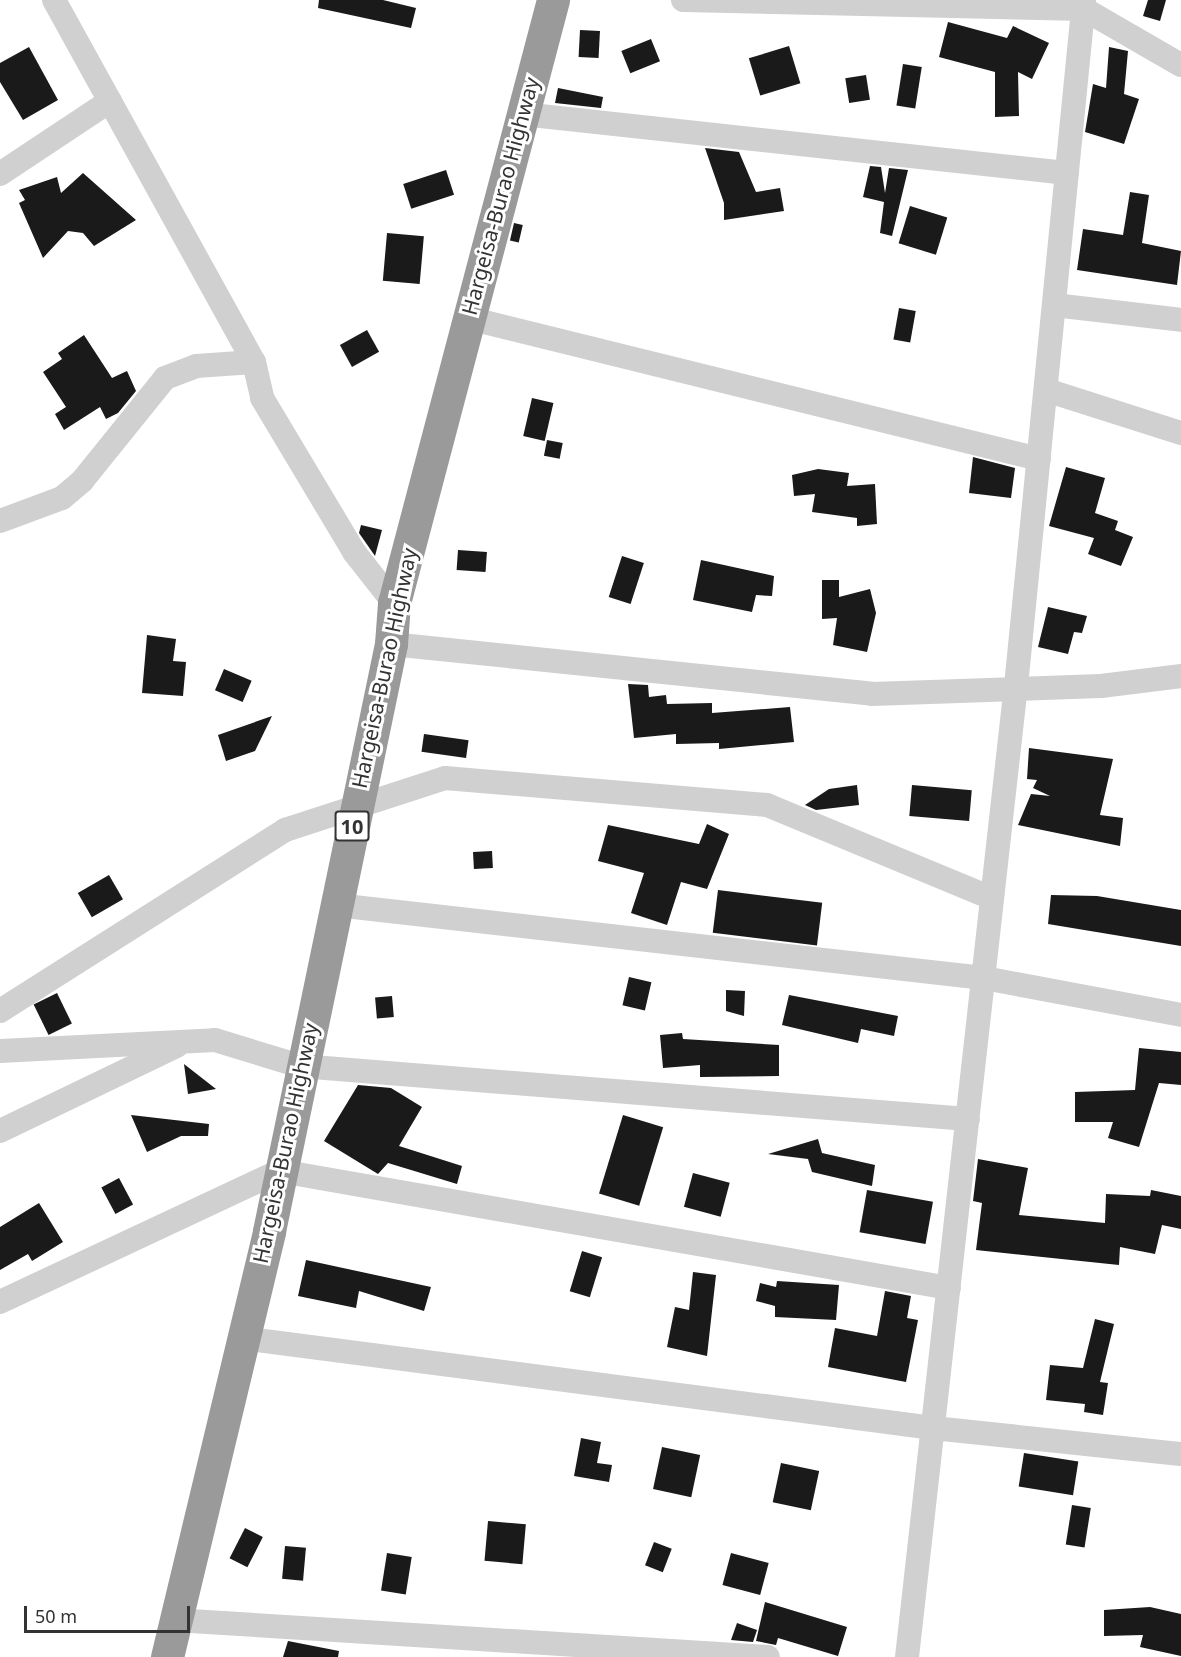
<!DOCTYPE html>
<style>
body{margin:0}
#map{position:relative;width:1181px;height:1657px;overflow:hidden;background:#fff;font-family:"Noto Sans",sans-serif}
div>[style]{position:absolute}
.building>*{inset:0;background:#1a1a1a;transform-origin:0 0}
.street>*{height:24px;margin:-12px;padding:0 12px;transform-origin:12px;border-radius:12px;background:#d0d0d0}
.highway>*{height:33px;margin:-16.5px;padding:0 16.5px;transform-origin:16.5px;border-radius:16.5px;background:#9a9a9a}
span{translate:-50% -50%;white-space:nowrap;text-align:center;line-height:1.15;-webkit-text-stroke:6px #fff;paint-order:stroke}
.shield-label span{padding:2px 4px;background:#fff;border:2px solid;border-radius:4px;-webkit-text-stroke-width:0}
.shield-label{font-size:20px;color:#333;font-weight:700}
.street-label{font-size:21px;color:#333}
.scale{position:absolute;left:24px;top:1606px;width:166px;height:27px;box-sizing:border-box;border:3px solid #333;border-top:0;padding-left:8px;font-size:18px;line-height:21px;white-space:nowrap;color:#333;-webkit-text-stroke:4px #fff;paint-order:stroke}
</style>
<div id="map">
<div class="building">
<div style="clip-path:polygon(319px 0,383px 0,416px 8px,411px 28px,318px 8px)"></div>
<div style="clip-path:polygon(1148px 0,1166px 0,1160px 21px,1143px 16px)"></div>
<div style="clip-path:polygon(948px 22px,1007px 38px,1013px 26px,1049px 43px,1032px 79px,1018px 72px,1019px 116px,995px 117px,995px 72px,939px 57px)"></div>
<div style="left:580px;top:30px;width:20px;height:27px;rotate:3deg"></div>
<div style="left:651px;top:39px;width:24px;height:32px;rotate:68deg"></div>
<div style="left:789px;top:46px;width:39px;height:42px;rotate:73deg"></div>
<div style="clip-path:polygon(29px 47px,58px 100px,23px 120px,0 82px,0 63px)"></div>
<div style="clip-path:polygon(1109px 47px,1128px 51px,1124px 94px,1139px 99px,1124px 144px,1085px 132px,1093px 84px,1106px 88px)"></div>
<div style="left:903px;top:64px;width:19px;height:42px;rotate:9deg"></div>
<div style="left:866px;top:75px;width:25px;height:21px;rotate:81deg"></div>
<div style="clip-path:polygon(558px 88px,603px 97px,601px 108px,555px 103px)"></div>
<div style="clip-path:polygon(705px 148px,739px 152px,756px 192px,780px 188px,784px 211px,724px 220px,724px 203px)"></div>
<div style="clip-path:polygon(870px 166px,881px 167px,885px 193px,889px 168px,908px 170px,892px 236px,880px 233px,884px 202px,863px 197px)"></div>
<div style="left:446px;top:170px;width:26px;height:45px;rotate:72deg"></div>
<div style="clip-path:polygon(83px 173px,136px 220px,94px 246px,83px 233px,68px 231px,43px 258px,19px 203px,25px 200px,19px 190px,57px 177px,61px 193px)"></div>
<div style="clip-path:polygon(1130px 192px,1149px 195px,1142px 243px,1181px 251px,1177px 285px,1077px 270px,1083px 229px,1123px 235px)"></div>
<div style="left:910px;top:206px;width:39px;height:39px;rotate:17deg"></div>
<div style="left:514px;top:223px;width:9px;height:18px;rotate:13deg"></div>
<div style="left:387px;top:233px;width:37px;height:48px;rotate:5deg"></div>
<div style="left:899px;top:308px;width:17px;height:32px;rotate:10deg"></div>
<div style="left:367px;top:330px;width:25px;height:31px;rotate:61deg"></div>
<div style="clip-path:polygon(84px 335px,112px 378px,127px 371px,136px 391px,118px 413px,106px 419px,100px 407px,64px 430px,55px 414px,66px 407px,43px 372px,62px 359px,58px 353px)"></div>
<div style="left:532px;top:398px;width:22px;height:39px;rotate:13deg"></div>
<div style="left:547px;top:440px;width:16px;height:16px;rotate:11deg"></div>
<div style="clip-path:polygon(973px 457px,1015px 468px,1011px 498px,969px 493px)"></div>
<div style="clip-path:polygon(1066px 467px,1105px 478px,1095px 513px,1118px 521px,1115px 530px,1133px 537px,1121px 566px,1088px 554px,1094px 538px,1049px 526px)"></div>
<div style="clip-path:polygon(818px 469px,849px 473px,847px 486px,875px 484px,877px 524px,857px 526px,857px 518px,812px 512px,815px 494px,794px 496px,792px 475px)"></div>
<div style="clip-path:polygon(361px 525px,382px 530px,375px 556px,359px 533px)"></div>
<div style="left:458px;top:550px;width:29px;height:20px;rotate:4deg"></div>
<div style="left:622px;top:556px;width:23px;height:43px;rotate:18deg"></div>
<div style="clip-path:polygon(701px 560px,774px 576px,772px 596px,756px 595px,752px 612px,693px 600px)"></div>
<div style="clip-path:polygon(822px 580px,839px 580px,839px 597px,870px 589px,876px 613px,867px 652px,833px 645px,837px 618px,822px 619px)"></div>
<div style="clip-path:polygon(1048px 607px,1087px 616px,1082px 633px,1074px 632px,1068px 654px,1038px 647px)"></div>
<div style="clip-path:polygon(147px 635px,176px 639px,173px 661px,186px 662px,183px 696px,142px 693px)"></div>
<div style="left:224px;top:669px;width:30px;height:23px;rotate:23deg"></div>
<div style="clip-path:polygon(628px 684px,648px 685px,649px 697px,666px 695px,667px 704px,712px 703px,712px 713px,790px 707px,794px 742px,719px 749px,719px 743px,676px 744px,676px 734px,634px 738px)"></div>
<div style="clip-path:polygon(272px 716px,255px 751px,226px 761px,218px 735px)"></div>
<div style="left:424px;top:734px;width:45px;height:18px;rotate:8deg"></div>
<div style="clip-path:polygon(1029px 748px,1113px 759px,1100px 815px,1123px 818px,1120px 846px,1018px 825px,1031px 794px,1050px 796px,1033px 788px,1037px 780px,1027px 779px)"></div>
<div style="clip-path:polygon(857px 785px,859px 805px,816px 810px,805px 805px,829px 789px)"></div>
<div style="left:912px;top:785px;width:60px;height:31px;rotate:5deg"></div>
<div style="clip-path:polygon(707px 824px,729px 834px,707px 889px,681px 882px,667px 925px,631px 913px,644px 873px,598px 861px,608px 825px,699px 844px)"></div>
<div style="left:492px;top:851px;width:17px;height:19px;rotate:87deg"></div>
<div style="left:109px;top:875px;width:28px;height:36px;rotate:60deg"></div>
<div style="left:718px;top:890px;width:105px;height:43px;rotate:7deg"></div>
<div style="clip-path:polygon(1051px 895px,1097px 896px,1181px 910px,1181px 946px,1048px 924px)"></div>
<div style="left:629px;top:977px;width:23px;height:29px;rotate:13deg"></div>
<div style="clip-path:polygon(726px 990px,745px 991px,744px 1016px,726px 1011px)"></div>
<div style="left:57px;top:993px;width:34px;height:26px;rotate:64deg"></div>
<div style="clip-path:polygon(789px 995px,898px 1016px,894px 1036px,861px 1029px,858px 1043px,782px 1025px)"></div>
<div style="left:392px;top:996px;width:21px;height:17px;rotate:85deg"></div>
<div style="clip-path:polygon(682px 1033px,683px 1039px,779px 1045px,779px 1076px,700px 1077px,700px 1065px,663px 1068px,660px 1035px)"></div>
<div style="clip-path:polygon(1139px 1048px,1181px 1052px,1181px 1085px,1159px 1083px,1139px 1147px,1108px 1138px,1113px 1122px,1075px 1122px,1075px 1092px,1135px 1090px)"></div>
<div style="clip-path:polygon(184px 1064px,216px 1089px,188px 1094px)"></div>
<div style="clip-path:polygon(358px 1085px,391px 1088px,422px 1107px,399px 1146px,462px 1166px,457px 1184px,388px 1163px,378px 1174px,324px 1141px)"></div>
<div style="clip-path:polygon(131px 1115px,209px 1124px,208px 1136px,181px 1136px,147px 1152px)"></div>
<div style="left:623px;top:1115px;width:42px;height:82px;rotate:17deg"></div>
<div style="clip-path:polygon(818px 1139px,822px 1153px,875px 1165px,872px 1186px,812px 1172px,808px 1159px,768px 1154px)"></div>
<div style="clip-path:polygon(978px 1159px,1028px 1168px,1019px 1215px,1105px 1223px,1106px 1194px,1150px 1196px,1151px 1190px,1181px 1196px,1181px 1229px,1162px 1225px,1155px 1254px,1120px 1247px,1119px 1265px,976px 1250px,982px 1203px,973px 1201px)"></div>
<div style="left:693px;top:1173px;width:38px;height:35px;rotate:15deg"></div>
<div style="left:119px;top:1178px;width:30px;height:20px;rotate:62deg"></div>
<div style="left:867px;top:1190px;width:67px;height:43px;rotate:10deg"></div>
<div style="clip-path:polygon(39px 1203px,63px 1242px,32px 1261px,28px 1254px,0 1270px,0 1227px)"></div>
<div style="left:582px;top:1251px;width:21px;height:42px;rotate:17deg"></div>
<div style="clip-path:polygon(306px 1260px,431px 1287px,424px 1311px,359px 1291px,356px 1308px,298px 1296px)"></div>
<div style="clip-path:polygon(693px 1272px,716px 1275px,707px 1356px,667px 1347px,675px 1307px,689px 1310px)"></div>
<div style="clip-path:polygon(777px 1281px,839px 1285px,836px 1320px,775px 1317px,775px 1306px,756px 1301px,760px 1283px,776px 1287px)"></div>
<div style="clip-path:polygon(885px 1291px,911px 1296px,907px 1318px,918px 1320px,906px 1382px,828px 1367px,835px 1328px,877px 1336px)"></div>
<div style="clip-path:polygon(1095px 1319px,1114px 1324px,1100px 1382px,1108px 1383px,1103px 1415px,1084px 1412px,1085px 1404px,1046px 1400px,1050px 1365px,1083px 1368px)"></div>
<div style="clip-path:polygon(581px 1438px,601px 1442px,597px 1463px,612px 1465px,609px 1482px,574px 1476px)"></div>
<div style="left:662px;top:1447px;width:39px;height:43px;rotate:12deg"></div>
<div style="left:1024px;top:1453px;width:55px;height:34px;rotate:9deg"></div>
<div style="left:781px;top:1463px;width:39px;height:40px;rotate:12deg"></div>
<div style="left:1072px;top:1505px;width:19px;height:40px;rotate:9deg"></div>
<div style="left:488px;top:1521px;width:38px;height:40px;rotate:5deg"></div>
<div style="left:245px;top:1528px;width:20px;height:34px;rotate:27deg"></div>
<div style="left:654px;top:1542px;width:19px;height:25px;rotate:21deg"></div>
<div style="left:285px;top:1546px;width:21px;height:33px;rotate:5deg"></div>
<div style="left:387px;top:1553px;width:25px;height:38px;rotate:9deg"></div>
<div style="left:731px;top:1553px;width:39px;height:33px;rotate:15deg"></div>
<div style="clip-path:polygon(765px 1602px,847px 1627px,838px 1656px,778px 1638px,776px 1645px,756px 1641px)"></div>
<div style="clip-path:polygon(1150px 1607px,1181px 1614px,1181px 1656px,1140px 1647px,1143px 1635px,1104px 1636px,1104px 1610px)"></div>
<div style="clip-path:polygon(737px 1623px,757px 1630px,753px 1642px,731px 1640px)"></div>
<div style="clip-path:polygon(288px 1641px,339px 1651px,338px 1657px,283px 1657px)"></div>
</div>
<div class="street">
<div style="left:54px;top:0;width:414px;rotate:61.1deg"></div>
<div style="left:254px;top:362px;width:37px;rotate:77deg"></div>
<div style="left:262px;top:398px;width:179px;rotate:59.1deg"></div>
<div style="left:354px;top:552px;width:65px;rotate:51.9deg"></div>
<div style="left:683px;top:0;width:401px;rotate:1.3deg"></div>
<div style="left:1084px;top:9px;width:112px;rotate:30deg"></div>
<div style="left:522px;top:114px;width:548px;rotate:6.18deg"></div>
<div style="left:0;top:174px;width:132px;rotate:-33.6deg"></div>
<div style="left:1054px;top:305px;width:128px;rotate:6.7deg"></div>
<div style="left:468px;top:318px;width:588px;rotate:13.87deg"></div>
<div style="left:1046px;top:390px;width:142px;rotate:17.7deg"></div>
<div style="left:0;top:521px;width:66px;rotate:-20.4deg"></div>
<div style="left:62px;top:498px;width:26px;rotate:-40deg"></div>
<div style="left:82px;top:481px;width:132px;rotate:-51.1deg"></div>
<div style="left:165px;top:378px;width:33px;rotate:-21deg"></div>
<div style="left:196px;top:366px;width:58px;rotate:-3.9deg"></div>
<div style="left:391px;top:644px;width:484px;rotate:5.9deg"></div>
<div style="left:872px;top:694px;width:229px;rotate:-2deg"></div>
<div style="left:1101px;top:686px;width:81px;rotate:-7.1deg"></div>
<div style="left:336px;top:905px;width:652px;rotate:6.43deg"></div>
<div style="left:984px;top:978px;width:200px;rotate:10.6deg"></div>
<div style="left:0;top:1011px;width:338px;rotate:-32.4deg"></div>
<div style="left:285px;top:830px;width:168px;rotate:-18deg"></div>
<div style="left:445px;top:778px;width:323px;rotate:4.8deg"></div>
<div style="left:767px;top:805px;width:243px;rotate:22.5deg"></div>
<div style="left:0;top:1051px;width:215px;rotate:-2.9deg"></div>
<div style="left:215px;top:1040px;width:89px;rotate:17deg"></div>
<div style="left:300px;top:1066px;width:670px;rotate:4.54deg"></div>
<div style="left:0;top:1131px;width:196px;rotate:-25.7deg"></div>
<div style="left:0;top:1302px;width:309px;rotate:-25.1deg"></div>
<div style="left:280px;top:1171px;width:679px;rotate:9.92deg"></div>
<div style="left:242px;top:1338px;width:697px;rotate:7.42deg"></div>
<div style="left:933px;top:1428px;width:249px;rotate:6deg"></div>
<div style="left:174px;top:1620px;width:595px;rotate:3.56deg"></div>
<div style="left:907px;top:1657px;width:977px;rotate:-83.6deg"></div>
<div style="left:1016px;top:686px;width:689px;rotate:-84.34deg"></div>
</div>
<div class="highway">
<div style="left:167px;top:1657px;width:438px;rotate:-76.5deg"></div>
<div style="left:269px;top:1231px;width:600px;rotate:-78.26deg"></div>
<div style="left:391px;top:644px;width:41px;rotate:-85.8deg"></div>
<div style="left:394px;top:603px;width:624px;rotate:-75.23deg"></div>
</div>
<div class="shield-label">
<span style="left:352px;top:826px">10</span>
</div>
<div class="street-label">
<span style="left:500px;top:196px;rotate:-75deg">Hargeisa-Burao Highway</span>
<span style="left:384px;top:668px;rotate:-78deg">Hargeisa-Burao Highway</span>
<span style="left:285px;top:1143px;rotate:-78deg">Hargeisa-Burao Highway</span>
</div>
<div class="scale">50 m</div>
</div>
